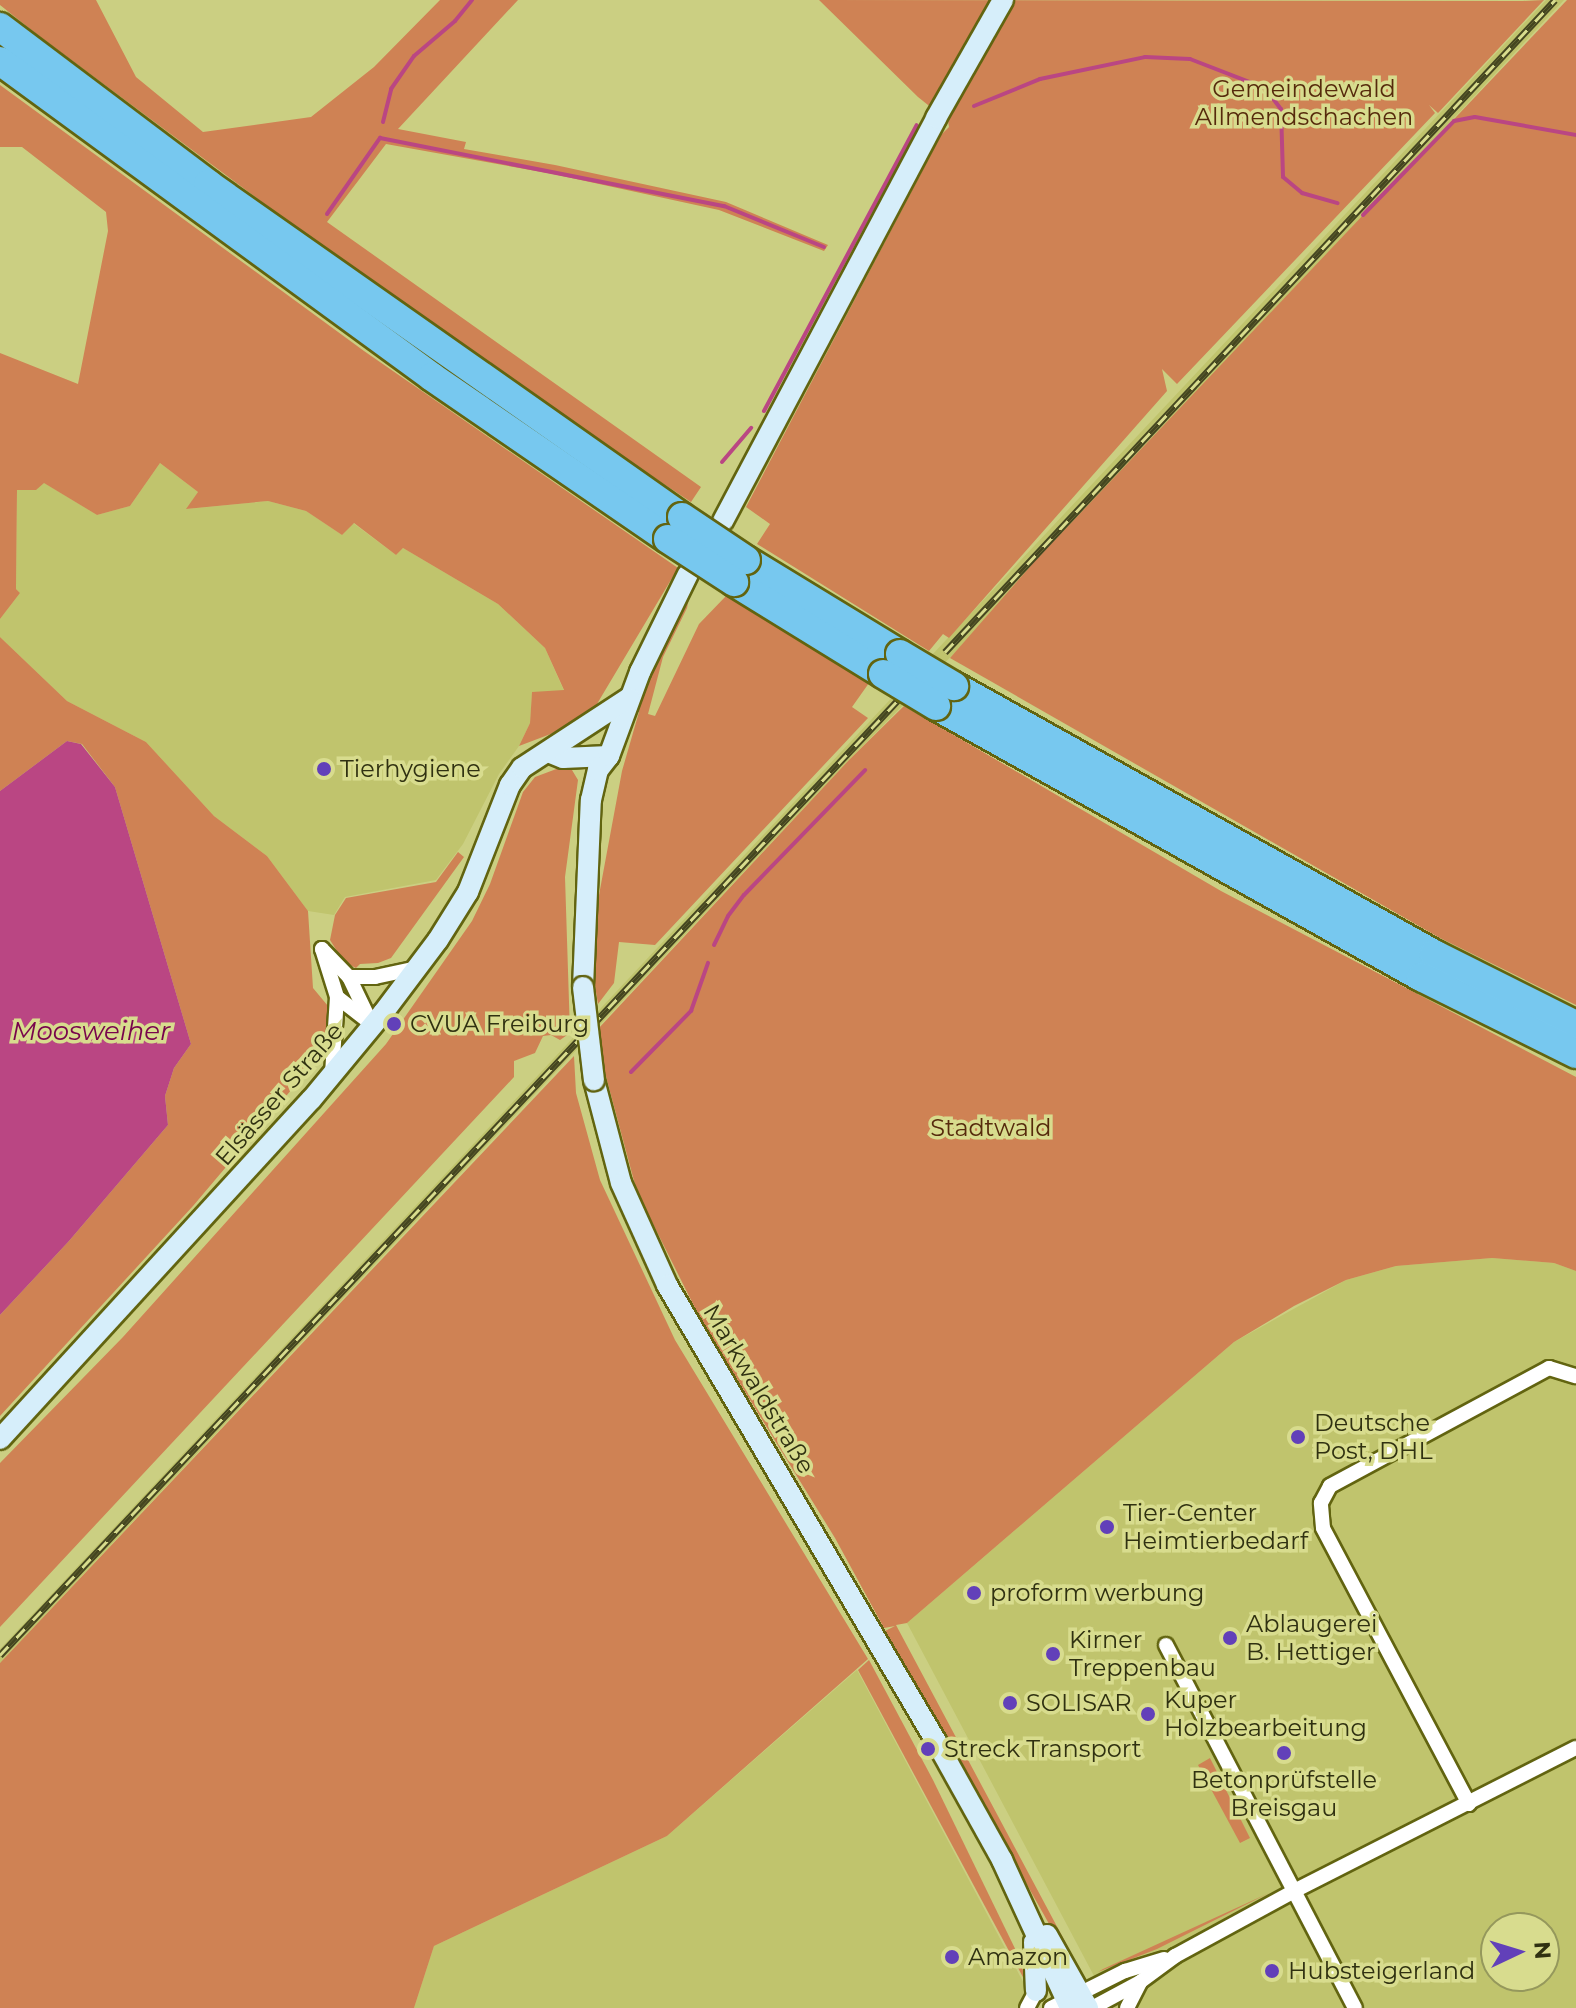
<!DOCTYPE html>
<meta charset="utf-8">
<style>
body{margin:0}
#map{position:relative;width:1576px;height:2008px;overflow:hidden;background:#cbcf82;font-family:Montserrat,sans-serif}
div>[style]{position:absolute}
.built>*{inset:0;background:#c0c46d}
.green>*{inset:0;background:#cf8254}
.water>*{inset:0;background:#ba4683}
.stream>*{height:4px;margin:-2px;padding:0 2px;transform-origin:2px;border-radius:2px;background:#ba4683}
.roads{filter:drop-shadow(2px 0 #626410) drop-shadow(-2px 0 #626410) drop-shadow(0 2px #626410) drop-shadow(0 -2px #626410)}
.minor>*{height:14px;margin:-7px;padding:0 7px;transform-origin:7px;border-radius:7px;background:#fff}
.secondary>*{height:20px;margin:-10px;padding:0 10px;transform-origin:10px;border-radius:10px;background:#d6eefa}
.motorway>*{height:28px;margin:-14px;padding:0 14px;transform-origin:14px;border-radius:14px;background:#77c8ef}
.rail>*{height:7px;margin-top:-3.5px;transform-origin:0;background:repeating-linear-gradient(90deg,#d8dc8e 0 12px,#454620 0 24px);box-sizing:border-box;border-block:2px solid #454620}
.bridges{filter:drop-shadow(2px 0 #626410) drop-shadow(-2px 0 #626410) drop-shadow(0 2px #626410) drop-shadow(0 -2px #626410)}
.secondary-bridge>*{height:20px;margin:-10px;padding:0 10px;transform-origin:10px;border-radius:10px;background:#d6eefa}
.motorway-bridge>*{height:28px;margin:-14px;padding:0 14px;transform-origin:14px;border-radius:14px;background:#77c8ef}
.dots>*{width:22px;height:22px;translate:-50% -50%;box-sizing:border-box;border:4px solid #d8dc8e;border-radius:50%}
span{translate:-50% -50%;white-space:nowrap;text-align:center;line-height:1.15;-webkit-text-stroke:7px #d8dc8e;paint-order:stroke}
.park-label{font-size:24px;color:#562a0c}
.poi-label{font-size:24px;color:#303111}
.left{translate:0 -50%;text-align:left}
.street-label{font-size:24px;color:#303111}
.water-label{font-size:26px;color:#78044c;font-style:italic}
.north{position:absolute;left:1480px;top:1912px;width:80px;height:80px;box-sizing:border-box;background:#d8dc8e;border:2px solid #95985c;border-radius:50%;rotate:86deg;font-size:22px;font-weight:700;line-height:32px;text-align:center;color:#303111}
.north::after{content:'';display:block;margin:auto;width:28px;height:36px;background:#6240b9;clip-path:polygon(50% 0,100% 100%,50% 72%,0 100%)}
</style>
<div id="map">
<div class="built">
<div style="clip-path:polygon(1546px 0,1564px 0,1194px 397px,1035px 561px,978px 629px,849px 760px,0 1663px,0 1649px)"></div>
<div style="clip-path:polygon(160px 463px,198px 492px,187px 509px,268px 501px,306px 511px,342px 535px,353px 523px,396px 555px,403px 548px,498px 604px,545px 648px,564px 691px,532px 693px,530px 723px,519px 746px,499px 774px,463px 844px,436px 880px,345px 897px,334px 915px,308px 911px,267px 856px,214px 816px,146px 742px,67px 701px,0 637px,0 619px,20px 593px,16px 589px,17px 490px,43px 482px,97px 515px,130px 506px)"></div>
<div style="clip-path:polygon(evenodd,1492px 1258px,1554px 1263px,1576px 1271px,1576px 2008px,1111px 2008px,907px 1623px,1234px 1342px,1346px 1280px,1396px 1266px,1492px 1258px,1496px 1928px,1544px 1928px,1544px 1976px,1496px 1976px,1496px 1928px)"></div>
<div style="clip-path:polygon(857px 1670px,1037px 2008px,414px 2008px,434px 1946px,667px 1836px)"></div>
</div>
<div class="green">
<div style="clip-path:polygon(0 0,96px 0,136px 77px,203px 132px,311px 117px,374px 67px,440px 0,518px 0,398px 129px,466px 142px,464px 149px,555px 165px,726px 202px,828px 245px,824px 251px,719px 210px,553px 174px,386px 144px,327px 222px,701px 487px,691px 502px,457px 347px,39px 36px,0 5px)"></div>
<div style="clip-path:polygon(819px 0,1523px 1px,1544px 0,1438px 113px,1429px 105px,1435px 113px,1177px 384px,1162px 369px,1167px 391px,949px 638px,943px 634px,929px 651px,757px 544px,770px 524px,746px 507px,941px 135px,949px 127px,948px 121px,918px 97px)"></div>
<div style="clip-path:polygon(1567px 0,1576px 0,1576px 1005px,1440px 938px,950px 658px,1035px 561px)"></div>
<div style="clip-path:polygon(0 85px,364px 351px,678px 568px,594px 709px,577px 724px,519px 746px,530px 723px,532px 692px,564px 690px,545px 648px,498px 604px,403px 548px,396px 555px,354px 523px,342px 535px,306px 511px,268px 501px,186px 509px,198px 492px,160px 463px,130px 506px,97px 515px,44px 483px,36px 490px,17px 490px,16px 589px,20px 593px,0 619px,0 353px,78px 384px,108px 231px,106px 212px,22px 147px,0 147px)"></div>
<div style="clip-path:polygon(685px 596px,689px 598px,687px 608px,663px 657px,648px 714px,655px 716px,699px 624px,726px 596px,869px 683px,852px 707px,868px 718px,655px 945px,619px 942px,614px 983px,598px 1004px,594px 980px,599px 895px,622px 771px,639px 712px,635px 711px,646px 678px)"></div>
<div style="clip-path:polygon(0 637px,67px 701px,146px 742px,214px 816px,267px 856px,308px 911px,313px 988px,328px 1006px,325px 1050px,193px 1206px,0 1416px,0 1315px,69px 1241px,168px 1125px,165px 1096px,174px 1068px,191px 1044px,115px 787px,82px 744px,67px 741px,0 791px)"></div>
<div style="clip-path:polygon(904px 706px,1221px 891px,1576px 1077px,1576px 1271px,1554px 1263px,1492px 1258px,1396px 1266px,1346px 1280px,1294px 1306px,1234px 1342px,907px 1623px,896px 1625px,1077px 1964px,1073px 1963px,1053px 1931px,885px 1631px,895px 1626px,884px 1628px,835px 1538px,702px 1322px,637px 1192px,601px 1058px,598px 1029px,849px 760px)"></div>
<div style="clip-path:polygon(559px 768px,572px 770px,578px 780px,565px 877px,570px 1033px,560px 1040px,551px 1035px,543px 1036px,535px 1053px,514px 1061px,514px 1077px,0 1627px,0 1463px,123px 1337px,386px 1044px,472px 921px,490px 884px,523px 792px,535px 777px)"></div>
<div style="clip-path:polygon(458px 852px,464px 857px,391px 958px,378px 963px,360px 964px,356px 968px,344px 962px,330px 940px,335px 915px,346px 898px,436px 882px)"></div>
<div style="clip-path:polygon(574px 1056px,576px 1093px,600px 1180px,675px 1340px,868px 1659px,667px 1836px,434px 1946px,414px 2008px,0 2008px,0 1663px)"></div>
<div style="clip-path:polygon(869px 1660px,933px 1780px,1022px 1963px,1024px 1979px,858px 1670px)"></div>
<div style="clip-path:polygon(1210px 1758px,1250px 1838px,1240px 1843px,1198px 1765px)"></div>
<div style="clip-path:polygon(1269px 1893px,1157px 1949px,1098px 1972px,1103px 1969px)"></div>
</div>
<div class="water">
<div style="clip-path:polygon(67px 741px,81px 744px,115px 787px,191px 1044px,174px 1068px,165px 1096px,168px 1125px,69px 1241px,0 1315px,0 791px)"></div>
</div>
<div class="stream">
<div style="left:974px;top:106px;width:71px;rotate:-22.2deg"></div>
<div style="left:1040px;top:79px;width:107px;rotate:-11.8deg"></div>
<div style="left:1145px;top:57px;width:45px;rotate:2.5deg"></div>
<div style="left:1190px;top:59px;width:80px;rotate:21.1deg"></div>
<div style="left:1265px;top:88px;width:26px;rotate:53deg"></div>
<div style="left:1281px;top:109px;width:68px;rotate:88.3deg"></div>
<div style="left:1283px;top:177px;width:25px;rotate:40deg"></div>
<div style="left:1302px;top:193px;width:37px;rotate:16deg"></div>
<div style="left:383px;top:122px;width:34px;rotate:-76deg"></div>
<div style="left:391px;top:89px;width:40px;rotate:-55.1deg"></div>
<div style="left:414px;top:56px;width:54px;rotate:-40.5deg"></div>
<div style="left:455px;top:21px;width:27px;rotate:-51deg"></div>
<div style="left:327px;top:214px;width:93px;rotate:-55.1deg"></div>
<div style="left:380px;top:138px;width:351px;rotate:11.2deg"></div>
<div style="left:724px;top:206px;width:108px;rotate:22.3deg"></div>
<div style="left:1363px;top:215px;width:131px;rotate:-45.9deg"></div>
<div style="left:1454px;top:121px;width:21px;rotate:-11deg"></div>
<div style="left:1475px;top:117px;width:103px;rotate:10.1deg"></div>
<div style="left:764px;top:411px;width:324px;rotate:-61.9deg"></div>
<div style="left:722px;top:462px;width:45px;rotate:-49.5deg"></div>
<div style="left:714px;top:945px;width:32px;rotate:-64deg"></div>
<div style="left:728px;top:916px;width:26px;rotate:-53deg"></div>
<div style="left:744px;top:895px;width:174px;rotate:-45.9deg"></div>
<div style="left:631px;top:1072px;width:86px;rotate:-45.5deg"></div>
<div style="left:691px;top:1011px;width:51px;rotate:-70.5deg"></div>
</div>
<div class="roads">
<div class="minor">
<div style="left:322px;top:949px;width:50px;rotate:72.6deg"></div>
<div style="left:337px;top:997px;width:46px;rotate:37.9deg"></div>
<div style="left:322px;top:949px;width:39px;rotate:46deg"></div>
<div style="left:349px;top:977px;width:53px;rotate:64.4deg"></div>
<div style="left:349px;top:977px;width:26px"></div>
<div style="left:375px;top:977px;width:43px;rotate:-12.1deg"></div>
<div style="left:332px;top:1074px;width:77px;rotate:-86.3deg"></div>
<div style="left:1166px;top:1645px;width:409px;rotate:62.5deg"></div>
<div style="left:1469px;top:1804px;width:312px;rotate:-117.9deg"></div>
<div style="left:1323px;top:1528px;width:25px;rotate:-95deg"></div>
<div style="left:1321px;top:1503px;width:19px;rotate:-62deg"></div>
<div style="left:1330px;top:1486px;width:249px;rotate:-28.3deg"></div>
<div style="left:1549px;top:1368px;width:28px;rotate:17deg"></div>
<div style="left:1027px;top:2008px;width:19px;rotate:-62deg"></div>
<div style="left:1051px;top:2008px;width:83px;rotate:-26.6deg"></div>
<div style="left:1125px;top:1971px;width:41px;rotate:-17.1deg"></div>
<div style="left:1092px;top:2008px;width:55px;rotate:-28.4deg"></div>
<div style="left:1140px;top:1982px;width:44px;rotate:-36.6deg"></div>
<div style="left:1175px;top:1956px;width:136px;rotate:-28.6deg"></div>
<div style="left:1294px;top:1891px;width:316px;rotate:-26.9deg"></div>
<div style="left:1127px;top:2008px;width:28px;rotate:-63deg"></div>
</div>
<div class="secondary">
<div style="left:723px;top:521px;width:456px;rotate:-62.1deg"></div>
<div style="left:936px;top:118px;width:136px;rotate:-60.4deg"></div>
<div style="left:548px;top:752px;width:16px;rotate:22deg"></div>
<div style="left:563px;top:758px;width:46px;rotate:-2.5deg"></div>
<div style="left:583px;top:987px;width:187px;rotate:-87.6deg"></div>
<div style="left:591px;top:800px;width:31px;rotate:-77deg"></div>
<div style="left:598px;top:770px;width:18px;rotate:-52deg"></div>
<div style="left:609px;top:756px;width:90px;rotate:-69.7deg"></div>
<div style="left:640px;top:672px;width:109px;rotate:-63.9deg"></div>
<div style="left:594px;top:1080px;width:106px;rotate:75.3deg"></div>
<div style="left:621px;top:1183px;width:112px;rotate:65.7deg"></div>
<div style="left:667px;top:1285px;width:532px;rotate:59.48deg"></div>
<div style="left:937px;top:1743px;width:134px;rotate:60.9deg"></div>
<div style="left:1002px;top:1860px;width:163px;rotate:65.3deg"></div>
<div style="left:0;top:1439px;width:460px;rotate:-47.5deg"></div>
<div style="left:311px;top:1100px;width:113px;rotate:-50.4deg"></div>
<div style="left:383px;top:1013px;width:91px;rotate:-53deg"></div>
<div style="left:438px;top:940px;width:57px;rotate:-58deg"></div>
<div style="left:468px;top:892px;width:115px;rotate:-68.6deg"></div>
<div style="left:510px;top:785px;width:21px;rotate:-55deg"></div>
<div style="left:522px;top:768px;width:128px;rotate:-33.2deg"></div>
<div style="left:1047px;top:1935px;width:84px;rotate:60.7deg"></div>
<div style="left:1034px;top:1942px;width:49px;rotate:87.7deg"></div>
</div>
<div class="motorway">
<div style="left:0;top:27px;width:261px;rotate:37deg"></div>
<div style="left:208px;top:184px;width:579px;rotate:35.09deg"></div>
<div style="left:0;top:61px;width:535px;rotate:36.18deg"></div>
<div style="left:432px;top:377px;width:286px;rotate:34.5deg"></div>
<div style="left:746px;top:560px;width:180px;rotate:31.4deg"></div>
<div style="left:734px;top:582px;width:175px;rotate:31.7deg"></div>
<div style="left:954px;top:686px;width:550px;rotate:29.18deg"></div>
<div style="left:1434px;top:954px;width:159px;rotate:26.6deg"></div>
<div style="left:936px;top:706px;width:556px;rotate:29.19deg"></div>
<div style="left:1421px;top:977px;width:173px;rotate:26.4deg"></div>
</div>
</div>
<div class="rail">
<div style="left:945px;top:652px;width:893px;rotate:-46.91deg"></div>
<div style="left:0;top:1655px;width:1312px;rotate:-46.76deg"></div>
</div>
<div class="bridges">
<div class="secondary-bridge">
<div style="left:583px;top:987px;width:94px;rotate:83.3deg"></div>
</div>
<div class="motorway-bridge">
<div style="left:682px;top:517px;width:77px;rotate:33.9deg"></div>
<div style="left:668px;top:539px;width:79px;rotate:33.1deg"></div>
<div style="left:900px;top:654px;width:63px;rotate:30.7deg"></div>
<div style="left:883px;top:674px;width:62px;rotate:31.1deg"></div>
</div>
</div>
<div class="dots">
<div style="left:324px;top:769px;background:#6240b9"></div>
<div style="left:394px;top:1024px;background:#6240b9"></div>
<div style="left:1298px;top:1437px;background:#6240b9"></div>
<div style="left:1107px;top:1527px;background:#6240b9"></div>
<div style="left:974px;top:1593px;background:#6240b9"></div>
<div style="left:1230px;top:1638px;background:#6240b9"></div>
<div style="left:1053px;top:1654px;background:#6240b9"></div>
<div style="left:1010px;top:1703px;background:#6240b9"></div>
<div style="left:1148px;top:1714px;background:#6240b9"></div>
<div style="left:928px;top:1749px;background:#6240b9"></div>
<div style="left:1284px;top:1753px;background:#6240b9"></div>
<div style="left:952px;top:1957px;background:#6240b9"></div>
<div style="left:1272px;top:1971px;background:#6240b9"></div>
</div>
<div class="park-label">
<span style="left:1304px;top:103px">Gemeindewald<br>Allmendschachen</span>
<span style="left:991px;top:1128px">Stadtwald</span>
</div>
<div class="poi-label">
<span class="left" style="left:340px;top:769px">Tierhygiene</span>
<span class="left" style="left:410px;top:1024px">CVUA Freiburg</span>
<span class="left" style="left:1314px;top:1437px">Deutsche<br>Post, DHL</span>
<span class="left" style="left:1123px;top:1527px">Tier-Center<br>Heimtierbedarf</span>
<span class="left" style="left:990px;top:1593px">proform werbung</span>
<span class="left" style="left:1246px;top:1638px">Ablaugerei<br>B. Hettiger</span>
<span class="left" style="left:1069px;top:1654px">Kirner<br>Treppenbau</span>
<span class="left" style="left:1164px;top:1714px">Kuper<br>Holzbearbeitung</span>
<span class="left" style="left:1026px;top:1703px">SOLISAR</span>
<span class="left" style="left:944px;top:1749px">Streck Transport</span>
<span style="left:1284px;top:1794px">Betonprüfstelle<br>Breisgau</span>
<span class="left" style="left:968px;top:1957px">Amazon</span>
<span class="left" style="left:1288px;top:1971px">Hubsteigerland</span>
</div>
<div class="street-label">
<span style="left:279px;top:1094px;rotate:-49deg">Elsässer Straße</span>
<span style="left:759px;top:1389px;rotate:59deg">Markwaldstraße</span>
</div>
<div class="water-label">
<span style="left:91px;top:1032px">Moosweiher</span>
</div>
<div class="north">N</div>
</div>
